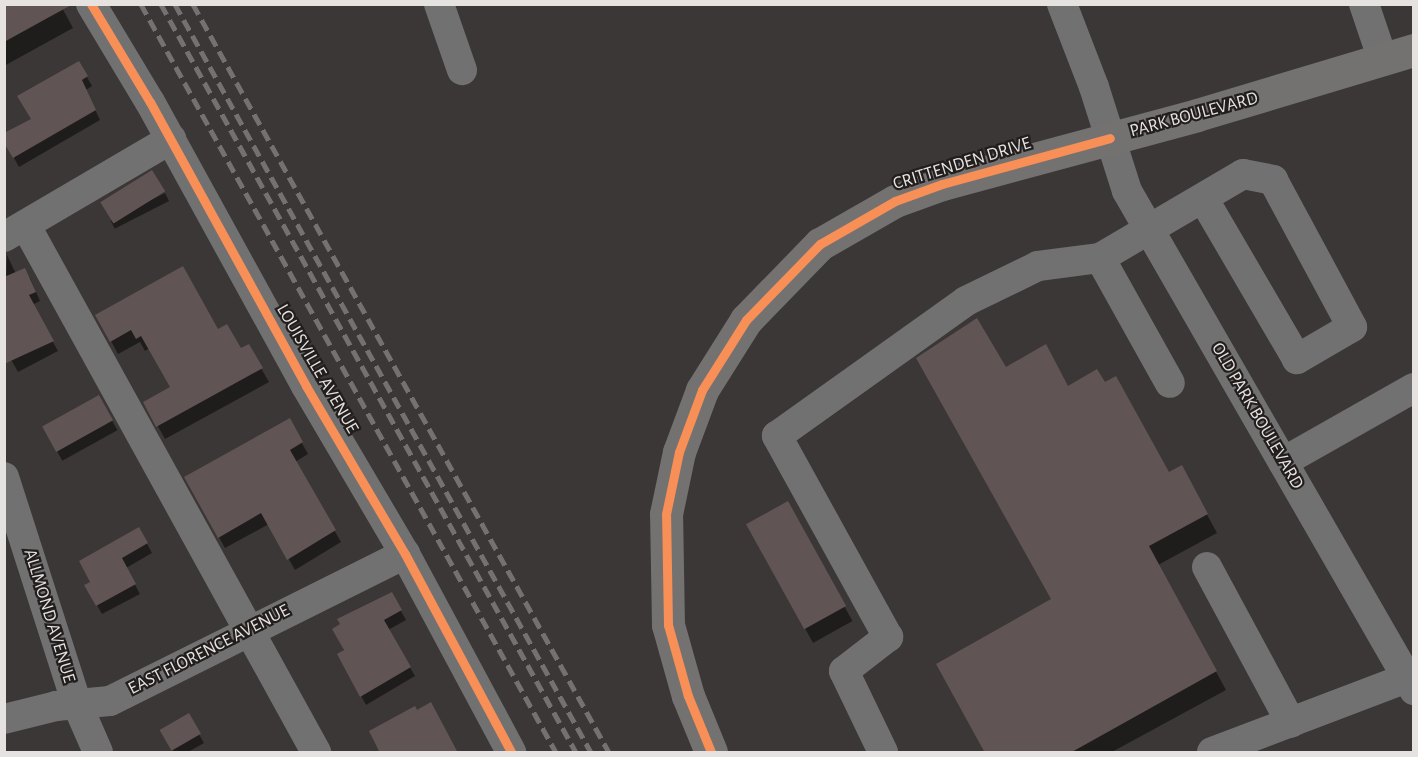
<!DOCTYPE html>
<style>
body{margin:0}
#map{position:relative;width:1418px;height:757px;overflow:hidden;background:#3b3736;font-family:"Alegreya Sans",sans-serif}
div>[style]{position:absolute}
.shadow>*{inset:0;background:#0007;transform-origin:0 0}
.building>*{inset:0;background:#615455;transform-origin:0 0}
.minor>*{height:30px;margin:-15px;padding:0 15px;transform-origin:15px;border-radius:15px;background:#727171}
.major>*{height:33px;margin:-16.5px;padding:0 16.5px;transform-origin:16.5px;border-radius:16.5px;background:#747271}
.rail>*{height:4.5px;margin-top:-2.25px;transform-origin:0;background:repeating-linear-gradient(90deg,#737271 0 12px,transparent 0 18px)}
.cycleway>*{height:9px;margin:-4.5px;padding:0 4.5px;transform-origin:4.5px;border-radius:4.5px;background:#f78f57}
span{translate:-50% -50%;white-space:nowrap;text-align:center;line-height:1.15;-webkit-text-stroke:4.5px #221e1d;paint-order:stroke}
.street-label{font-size:18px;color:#e6e2e0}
.frame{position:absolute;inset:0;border:6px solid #e6e2e0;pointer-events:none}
</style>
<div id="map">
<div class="shadow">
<div style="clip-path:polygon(4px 4px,60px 4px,73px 28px,4px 66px)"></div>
<div style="clip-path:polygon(79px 63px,92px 86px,86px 90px,100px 120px,19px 167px,4px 140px,33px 119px)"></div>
<div style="left:165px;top:193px;width:9px;height:61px;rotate:63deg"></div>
<div style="clip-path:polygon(7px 255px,16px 274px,30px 278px,40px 301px,32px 305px,58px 351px,18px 372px,4px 347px)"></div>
<div style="clip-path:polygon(97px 315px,218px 331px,241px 350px,248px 346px,269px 382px,165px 439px,145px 403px,172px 388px,150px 348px,145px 351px,140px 342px,118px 354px)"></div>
<div style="clip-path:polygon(1068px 388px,1168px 474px,1191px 485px,1217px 533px,1158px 565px,1226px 690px,1112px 752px,987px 752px,1053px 600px)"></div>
<div style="left:99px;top:397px;width:38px;height:63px;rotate:61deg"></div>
<div style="clip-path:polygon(289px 420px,308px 454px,295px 462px,341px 542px,295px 570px,269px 524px,225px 548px,186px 478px)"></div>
<div style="left:787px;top:503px;width:135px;height:45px;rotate:61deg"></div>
<div style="clip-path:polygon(139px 529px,152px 553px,126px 568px,140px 594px,102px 614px,86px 586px)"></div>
<div style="clip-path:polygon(391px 594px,406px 620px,388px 630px,415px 676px,366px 705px,339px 655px)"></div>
<div style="clip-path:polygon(188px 715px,204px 743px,188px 752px,173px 752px,161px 731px)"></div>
</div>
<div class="building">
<div style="clip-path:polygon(4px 4px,73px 4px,4px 42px)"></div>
<div style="clip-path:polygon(79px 61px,88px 76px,82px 80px,96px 110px,13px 158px,4px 143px,4px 133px,31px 119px,17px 96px)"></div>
<div style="left:152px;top:170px;width:25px;height:61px;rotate:58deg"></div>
<div style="clip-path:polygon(183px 266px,218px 329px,227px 324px,241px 348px,249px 344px,263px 368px,156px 427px,143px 402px,170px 387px,141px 336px,136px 339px,131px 330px,110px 342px,95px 315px)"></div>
<div style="clip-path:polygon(25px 268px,36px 292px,29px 295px,54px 341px,4px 364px,4px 277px)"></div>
<div style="clip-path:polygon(977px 318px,1006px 367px,1046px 344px,1068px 386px,1097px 369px,1105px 382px,1116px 376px,1169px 472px,1182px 465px,1208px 514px,1149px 546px,1217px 671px,1070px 753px,985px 753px,936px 664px,1051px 599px,916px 358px)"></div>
<div style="left:99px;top:395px;width:29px;height:65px;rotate:61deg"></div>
<div style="clip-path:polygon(290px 418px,303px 442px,290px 450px,336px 530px,287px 560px,261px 513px,218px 538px,184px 477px)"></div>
<div style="left:788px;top:501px;width:120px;height:48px;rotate:61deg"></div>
<div style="clip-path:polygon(139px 527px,148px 543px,122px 558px,136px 584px,96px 606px,84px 585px,90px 582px,79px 561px)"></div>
<div style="clip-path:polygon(392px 592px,402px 610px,384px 620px,411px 667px,360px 697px,337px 654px,344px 650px,332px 629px,340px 624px,337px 619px)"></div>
<div style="clip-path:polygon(431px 702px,458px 753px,380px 753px,369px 731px,415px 706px,417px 710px)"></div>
<div style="left:189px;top:713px;width:24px;height:34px;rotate:60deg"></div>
</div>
<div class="minor">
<div style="left:91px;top:4px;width:114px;rotate:59deg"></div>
<div style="left:150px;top:102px;width:324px;rotate:61.2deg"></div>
<div style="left:306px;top:386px;width:195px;rotate:59.5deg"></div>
<div style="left:405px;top:554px;width:225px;rotate:61.8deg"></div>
<div style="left:439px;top:4px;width:70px;rotate:70.8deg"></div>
<div style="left:1062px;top:4px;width:89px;rotate:68.9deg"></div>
<div style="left:1094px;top:87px;width:109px;rotate:72.4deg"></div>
<div style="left:1127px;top:191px;width:576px;rotate:60.09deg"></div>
<div style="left:1364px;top:4px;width:59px;rotate:71.3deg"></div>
<div style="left:26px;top:226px;width:601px;rotate:61.13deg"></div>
<div style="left:4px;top:237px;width:194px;rotate:-30.4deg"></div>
<div style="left:1100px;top:258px;width:143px;rotate:60.8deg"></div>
<div style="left:1283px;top:462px;width:150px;rotate:-29.5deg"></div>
<div style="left:4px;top:477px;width:238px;rotate:72.2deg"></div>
<div style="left:77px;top:704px;width:52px;rotate:66.4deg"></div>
<div style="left:1207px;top:567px;width:177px;rotate:61.7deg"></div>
<div style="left:4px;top:719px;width:54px;rotate:-14deg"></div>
<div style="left:56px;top:706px;width:54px;rotate:-5.3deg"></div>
<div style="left:110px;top:701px;width:330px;rotate:-26.5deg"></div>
<div style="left:883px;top:752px;width:90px;rotate:-115.7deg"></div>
<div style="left:844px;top:671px;width:56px;rotate:-37.7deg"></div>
<div style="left:888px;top:637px;width:230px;rotate:-118.9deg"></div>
<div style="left:777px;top:436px;width:232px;rotate:-35.5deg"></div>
<div style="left:966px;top:301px;width:80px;rotate:-25.9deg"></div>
<div style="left:1038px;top:266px;width:63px;rotate:-7.4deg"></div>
<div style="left:1100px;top:258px;width:166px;rotate:-30.4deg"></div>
<div style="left:1243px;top:174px;width:31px;rotate:11deg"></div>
<div style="left:1273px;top:180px;width:167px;rotate:61.7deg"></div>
<div style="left:1352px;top:327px;width:64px;rotate:149.8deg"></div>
<div style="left:1297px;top:359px;width:186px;rotate:-120.3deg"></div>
<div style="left:1212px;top:752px;width:209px;rotate:-20.8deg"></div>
</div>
<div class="major">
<div style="left:711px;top:752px;width:61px;rotate:-112.3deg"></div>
<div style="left:688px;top:696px;width:74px;rotate:-105.7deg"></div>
<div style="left:668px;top:625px;width:111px;rotate:-91deg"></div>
<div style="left:666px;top:514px;width:63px;rotate:-78.2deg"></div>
<div style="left:679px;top:452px;width:66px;rotate:-69.6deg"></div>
<div style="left:702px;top:390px;width:83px;rotate:-57.8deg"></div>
<div style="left:746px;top:320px;width:106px;rotate:-45.8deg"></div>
<div style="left:820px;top:244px;width:86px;rotate:-29.8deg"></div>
<div style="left:895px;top:201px;width:50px;rotate:-19.9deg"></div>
<div style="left:942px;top:184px;width:264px;rotate:-15.1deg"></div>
<div style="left:1197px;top:115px;width:227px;rotate:-16.7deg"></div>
</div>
<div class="rail">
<div style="left:141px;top:4px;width:855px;rotate:60.98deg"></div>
<div style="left:161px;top:4px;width:855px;rotate:60.98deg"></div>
<div style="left:175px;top:4px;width:856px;rotate:60.92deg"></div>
<div style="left:193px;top:4px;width:856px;rotate:60.92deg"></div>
</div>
<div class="cycleway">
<div style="left:91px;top:4px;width:114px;rotate:59deg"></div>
<div style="left:150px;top:102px;width:324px;rotate:61.2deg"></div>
<div style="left:306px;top:386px;width:195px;rotate:59.5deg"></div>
<div style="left:405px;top:554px;width:225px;rotate:61.8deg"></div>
<div style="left:711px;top:752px;width:61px;rotate:-112.3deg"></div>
<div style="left:688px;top:696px;width:74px;rotate:-105.7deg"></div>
<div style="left:668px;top:625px;width:111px;rotate:-91deg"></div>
<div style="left:666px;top:514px;width:63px;rotate:-78.2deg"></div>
<div style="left:679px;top:452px;width:66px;rotate:-69.6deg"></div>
<div style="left:702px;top:390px;width:83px;rotate:-57.8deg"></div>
<div style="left:746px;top:320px;width:106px;rotate:-45.8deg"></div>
<div style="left:820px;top:244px;width:86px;rotate:-29.8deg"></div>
<div style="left:895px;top:201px;width:50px;rotate:-19.9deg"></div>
<div style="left:942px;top:184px;width:174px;rotate:-15.3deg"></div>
</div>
<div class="street-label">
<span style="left:1194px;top:115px;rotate:-15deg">PARK BOULEVARD</span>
<span style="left:962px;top:164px;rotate:-17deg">CRITTENDEN DRIVE</span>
<span style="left:317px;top:369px;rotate:60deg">LOUISVILLE AVENUE</span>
<span style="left:1257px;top:416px;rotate:60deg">OLD PARK BOULEVARD</span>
<span style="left:49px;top:616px;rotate:73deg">ALLMOND AVENUE</span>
<span style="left:209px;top:650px;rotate:-27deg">EAST FLORENCE AVENUE</span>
</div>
<div class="frame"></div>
</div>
